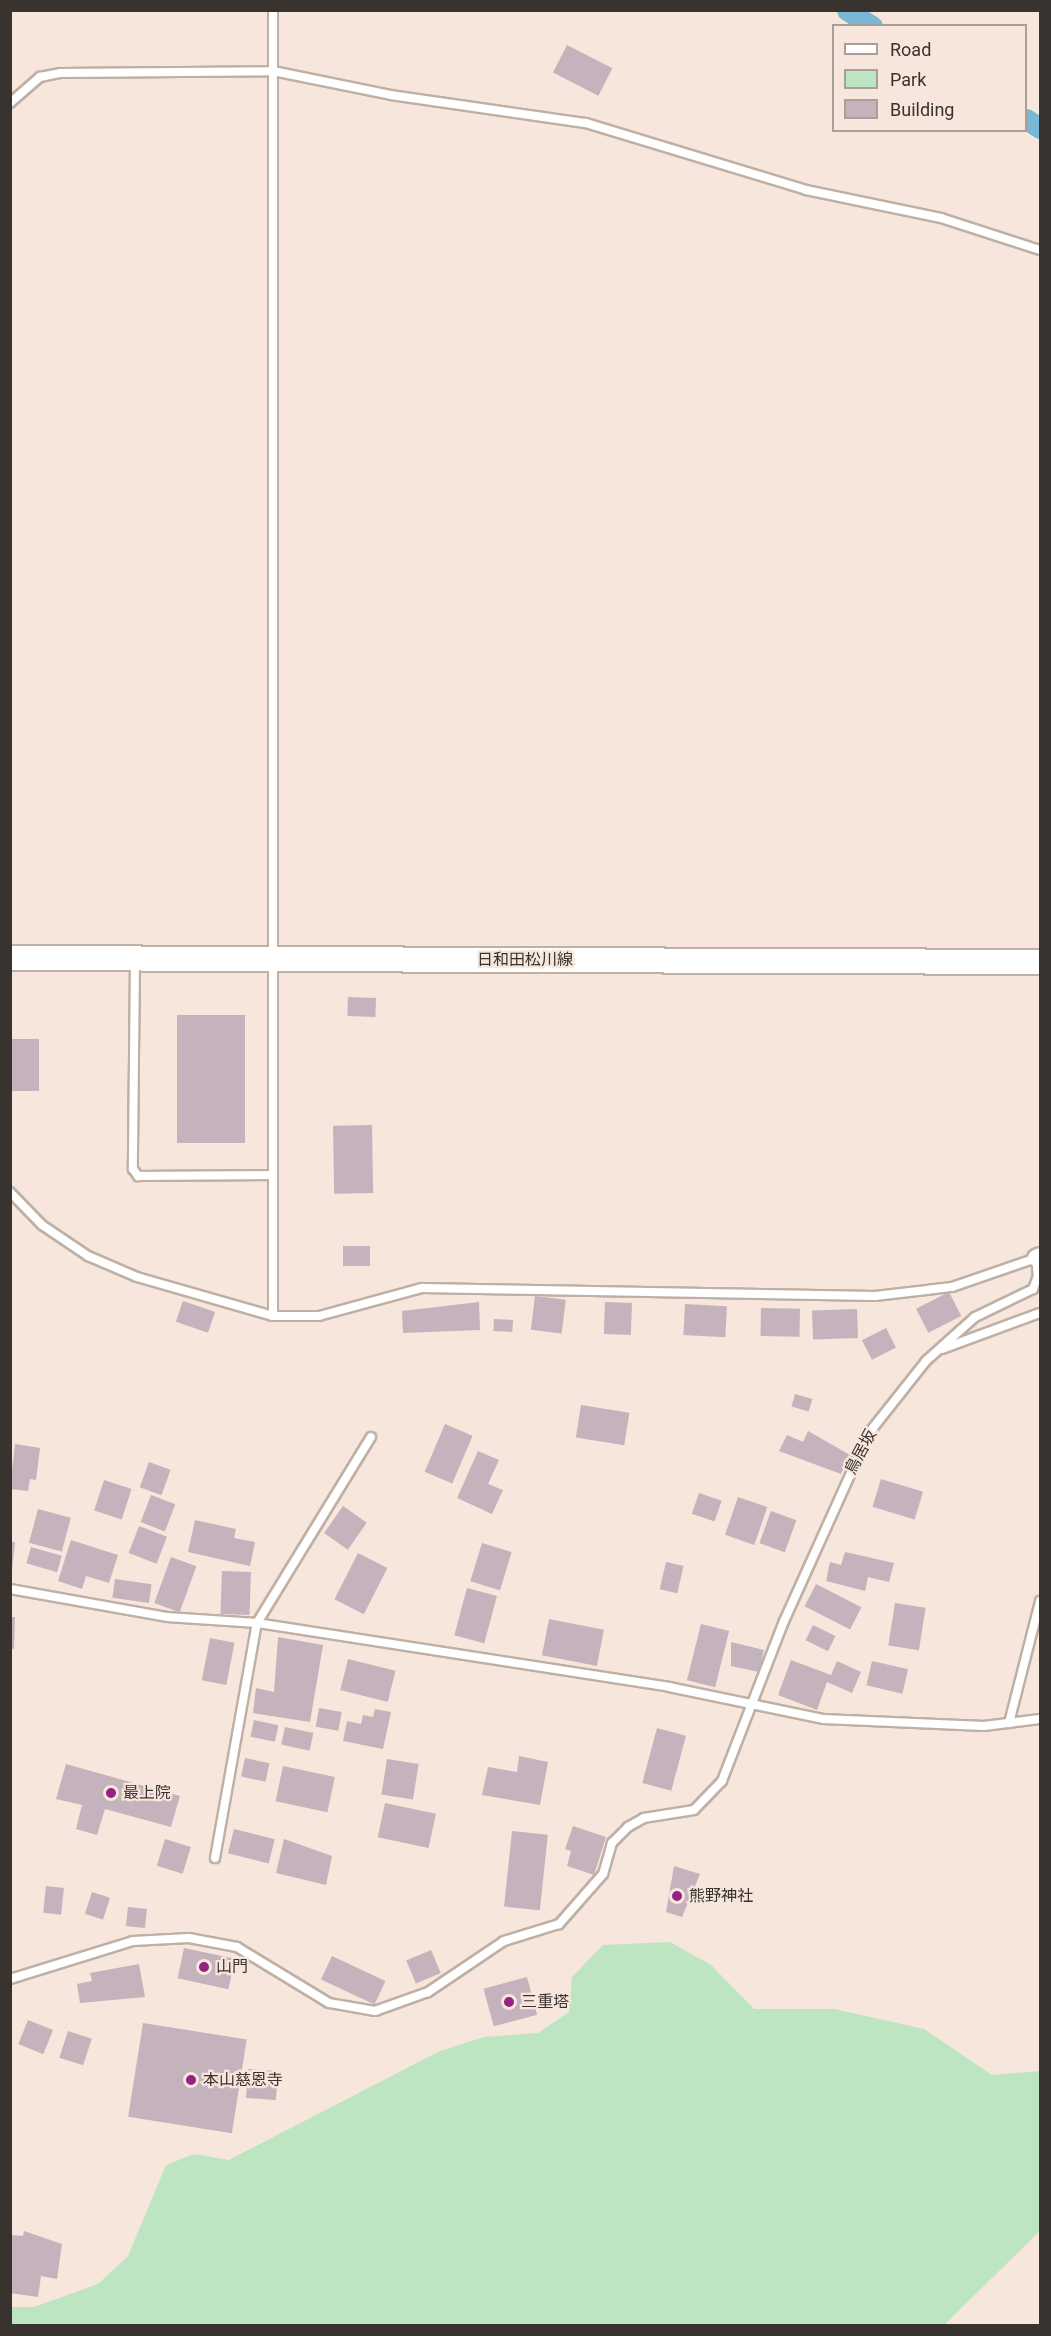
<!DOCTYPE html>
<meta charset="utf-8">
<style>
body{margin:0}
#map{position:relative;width:1051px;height:2336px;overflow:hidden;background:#f6e6db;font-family:Roboto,"Noto Sans JP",sans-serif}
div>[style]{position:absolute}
.green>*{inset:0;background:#bee5c2}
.canal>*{height:21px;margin:-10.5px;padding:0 10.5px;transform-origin:10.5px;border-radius:10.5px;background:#79b7d5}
.building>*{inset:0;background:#c4b3bc;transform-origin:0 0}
.roads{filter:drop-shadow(2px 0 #bfb0a6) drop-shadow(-2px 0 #bfb0a6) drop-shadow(0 2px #bfb0a6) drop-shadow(0 -2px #bfb0a6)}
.service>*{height:8px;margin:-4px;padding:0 4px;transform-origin:4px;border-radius:4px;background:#fff}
.minor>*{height:16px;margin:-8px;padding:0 8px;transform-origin:8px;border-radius:8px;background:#fff}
.secondary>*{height:24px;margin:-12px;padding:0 12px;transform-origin:12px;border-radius:12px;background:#fff}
.dots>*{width:16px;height:16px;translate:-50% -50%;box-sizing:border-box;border:3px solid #f6e6db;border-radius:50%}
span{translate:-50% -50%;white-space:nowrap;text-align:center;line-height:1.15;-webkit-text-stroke:4.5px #f6e6db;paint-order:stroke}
.street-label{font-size:16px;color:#39332f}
.poi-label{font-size:16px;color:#39332f}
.left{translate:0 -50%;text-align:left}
.frame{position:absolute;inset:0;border:12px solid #39332f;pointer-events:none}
.legend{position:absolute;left:832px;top:24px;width:195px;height:108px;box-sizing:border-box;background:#f6e6db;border:2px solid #aa9e96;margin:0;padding:8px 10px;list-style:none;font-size:18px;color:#39332f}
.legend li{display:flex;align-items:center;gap:12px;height:30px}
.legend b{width:30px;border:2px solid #aa9e96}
</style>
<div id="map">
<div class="green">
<div style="clip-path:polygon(670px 1942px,711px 1965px,754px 2009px,834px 2009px,924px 2029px,992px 2075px,1040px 2071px,1040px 2231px,944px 2325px,11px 2325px,11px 2307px,34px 2307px,98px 2284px,128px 2256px,166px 2165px,194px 2154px,229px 2160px,440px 2051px,484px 2037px,538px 2033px,569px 2012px,572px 1977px,603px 1945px)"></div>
</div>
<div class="canal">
<div style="left:847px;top:10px;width:30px;rotate:33deg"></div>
<div style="left:1026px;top:119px;width:17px;rotate:33deg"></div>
</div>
<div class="building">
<div style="left:567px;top:45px;width:51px;height:31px;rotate:27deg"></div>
<div style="left:348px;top:997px;width:28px;height:19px;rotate:2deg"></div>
<div style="left:177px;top:1015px;width:68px;height:128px"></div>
<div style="left:11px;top:1039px;width:28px;height:52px"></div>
<div style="left:372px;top:1125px;width:68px;height:39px;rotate:89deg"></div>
<div style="left:343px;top:1246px;width:27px;height:20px"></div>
<div style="left:949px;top:1292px;width:27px;height:37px;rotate:63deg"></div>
<div style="left:535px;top:1296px;width:31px;height:34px;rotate:7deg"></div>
<div style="left:183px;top:1301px;width:34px;height:22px;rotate:19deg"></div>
<div style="clip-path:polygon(479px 1302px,480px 1330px,403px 1333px,402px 1311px)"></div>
<div style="left:605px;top:1302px;width:27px;height:32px;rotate:2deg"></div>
<div style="left:685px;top:1304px;width:42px;height:31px;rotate:3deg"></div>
<div style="left:761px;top:1308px;width:39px;height:28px;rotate:1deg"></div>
<div style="left:857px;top:1309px;width:29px;height:45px;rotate:88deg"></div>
<div style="left:494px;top:1319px;width:19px;height:12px;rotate:3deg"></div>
<div style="left:886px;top:1328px;width:22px;height:27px;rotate:63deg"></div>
<div style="left:795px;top:1394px;width:18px;height:13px;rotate:16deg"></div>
<div style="left:581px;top:1405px;width:49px;height:33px;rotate:9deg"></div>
<div style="left:445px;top:1424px;width:30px;height:52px;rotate:23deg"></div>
<div style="clip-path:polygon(808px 1431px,850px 1455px,841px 1474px,779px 1451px,787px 1435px,803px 1442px)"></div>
<div style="clip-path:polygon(15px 1444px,40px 1448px,36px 1480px,30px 1479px,28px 1491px,10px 1489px)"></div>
<div style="clip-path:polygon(478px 1451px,499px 1460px,488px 1484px,503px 1490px,492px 1514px,457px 1498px)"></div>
<div style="left:149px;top:1462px;width:23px;height:27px;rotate:20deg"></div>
<div style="left:881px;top:1479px;width:44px;height:29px;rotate:17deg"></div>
<div style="left:104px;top:1480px;width:29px;height:32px;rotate:18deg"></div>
<div style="left:699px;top:1493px;width:24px;height:22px;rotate:19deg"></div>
<div style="left:151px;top:1495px;width:26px;height:29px;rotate:21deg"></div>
<div style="left:738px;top:1497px;width:31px;height:40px;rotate:19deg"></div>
<div style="left:343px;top:1506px;width:29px;height:33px;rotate:35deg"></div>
<div style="left:38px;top:1509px;width:34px;height:35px;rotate:15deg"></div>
<div style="left:771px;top:1511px;width:27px;height:34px;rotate:20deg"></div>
<div style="clip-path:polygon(195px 1520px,236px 1529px,234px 1538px,255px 1542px,250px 1566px,188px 1552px)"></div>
<div style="left:139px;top:1526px;width:30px;height:29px;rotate:21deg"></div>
<div style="clip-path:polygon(71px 1540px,118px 1555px,109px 1583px,86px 1576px,82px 1589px,58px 1581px)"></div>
<div style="clip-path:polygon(10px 1542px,15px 1542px,12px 1570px,10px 1570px)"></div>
<div style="left:482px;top:1543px;width:31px;height:40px;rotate:17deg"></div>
<div style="left:31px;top:1547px;width:32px;height:17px;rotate:16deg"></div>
<div style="clip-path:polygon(845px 1552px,894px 1563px,889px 1582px,868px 1577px,865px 1591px,826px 1581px,830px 1562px,841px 1565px)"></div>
<div style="left:358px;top:1553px;width:33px;height:52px;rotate:27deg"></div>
<div style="left:171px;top:1557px;width:27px;height:49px;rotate:20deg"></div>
<div style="left:666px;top:1562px;width:18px;height:28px;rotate:13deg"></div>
<div style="left:222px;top:1571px;width:29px;height:43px;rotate:2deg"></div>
<div style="left:115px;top:1579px;width:37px;height:19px;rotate:8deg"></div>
<div style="left:816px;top:1584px;width:51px;height:25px;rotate:27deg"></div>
<div style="left:467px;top:1588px;width:31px;height:49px;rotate:15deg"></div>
<div style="left:895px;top:1603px;width:31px;height:43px;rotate:9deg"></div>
<div style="clip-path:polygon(10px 1617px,15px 1617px,14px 1649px,10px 1648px)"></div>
<div style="left:549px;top:1619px;width:56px;height:37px;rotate:11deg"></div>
<div style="left:701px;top:1624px;width:29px;height:58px;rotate:14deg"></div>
<div style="left:813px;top:1625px;width:25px;height:17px;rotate:26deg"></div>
<div style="clip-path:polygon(278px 1637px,323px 1645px,310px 1722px,253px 1713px,256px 1688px,274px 1692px)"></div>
<div style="left:210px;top:1638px;width:25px;height:43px;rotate:11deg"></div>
<div style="clip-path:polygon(731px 1642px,764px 1650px,759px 1672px,731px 1666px)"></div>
<div style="left:348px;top:1659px;width:49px;height:32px;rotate:14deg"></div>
<div style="clip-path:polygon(791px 1660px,831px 1675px,837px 1661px,861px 1672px,852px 1693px,827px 1682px,817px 1710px,778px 1695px)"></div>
<div style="left:872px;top:1661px;width:37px;height:25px;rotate:13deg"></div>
<div style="left:319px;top:1708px;width:23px;height:19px;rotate:10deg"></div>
<div style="clip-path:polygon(375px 1709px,391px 1712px,383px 1749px,343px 1741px,347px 1721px,361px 1724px,363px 1715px,373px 1717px)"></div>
<div style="left:254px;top:1720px;width:25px;height:17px;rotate:12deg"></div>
<div style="left:285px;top:1727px;width:29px;height:18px;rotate:12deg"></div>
<div style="left:657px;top:1728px;width:30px;height:57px;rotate:15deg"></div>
<div style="clip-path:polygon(519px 1756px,548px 1762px,540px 1805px,482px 1795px,488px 1767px,517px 1772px)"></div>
<div style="left:245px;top:1758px;width:25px;height:19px;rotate:12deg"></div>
<div style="left:387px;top:1759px;width:32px;height:36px;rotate:9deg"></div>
<div style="clip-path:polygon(66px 1764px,180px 1796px,171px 1827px,105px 1809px,97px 1835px,76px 1829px,82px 1805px,56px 1799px)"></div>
<div style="left:283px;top:1766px;width:53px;height:36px;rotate:12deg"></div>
<div style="left:385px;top:1803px;width:52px;height:35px;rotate:12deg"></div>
<div style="clip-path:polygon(573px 1826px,606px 1837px,594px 1875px,567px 1866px,571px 1851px,565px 1849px)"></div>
<div style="left:234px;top:1829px;width:42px;height:25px;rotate:14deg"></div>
<div style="left:512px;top:1831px;width:36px;height:76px;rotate:6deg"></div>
<div style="left:165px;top:1839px;width:27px;height:28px;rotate:17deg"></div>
<div style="clip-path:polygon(284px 1839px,332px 1856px,326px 1885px,276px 1873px)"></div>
<div style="clip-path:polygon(674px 1866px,700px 1874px,682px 1917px,666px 1912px)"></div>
<div style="left:46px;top:1886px;width:18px;height:27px;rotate:6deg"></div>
<div style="left:92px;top:1892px;width:19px;height:23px;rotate:18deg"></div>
<div style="left:128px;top:1907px;width:19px;height:19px;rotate:6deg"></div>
<div style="left:184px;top:1948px;width:52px;height:31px;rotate:12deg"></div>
<div style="left:431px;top:1950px;width:25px;height:27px;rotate:67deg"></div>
<div style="left:332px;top:1956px;width:59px;height:26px;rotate:25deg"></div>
<div style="clip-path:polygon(139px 1964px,145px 1997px,80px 2003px,77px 1984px,92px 1981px,90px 1973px)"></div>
<div style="left:527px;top:1977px;width:39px;height:45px;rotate:75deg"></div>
<div style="left:28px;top:2020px;width:27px;height:26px;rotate:22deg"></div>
<div style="left:143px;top:2023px;width:105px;height:95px;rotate:9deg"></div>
<div style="left:68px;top:2031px;width:25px;height:28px;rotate:18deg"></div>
<div style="left:248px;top:2069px;width:30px;height:29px;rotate:4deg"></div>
<div style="clip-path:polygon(24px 2231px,62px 2244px,57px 2279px,41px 2276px,38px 2297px,10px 2293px,10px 2235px,23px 2236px)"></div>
</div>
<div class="roads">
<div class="service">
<div style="left:273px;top:10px;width:1306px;rotate:90deg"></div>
<div style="left:10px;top:103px;width:40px;rotate:-41deg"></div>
<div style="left:40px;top:77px;width:20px;rotate:-11deg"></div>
<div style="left:60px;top:73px;width:213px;rotate:-0.5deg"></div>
<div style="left:273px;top:71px;width:120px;rotate:11.5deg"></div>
<div style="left:391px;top:95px;width:197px;rotate:8.2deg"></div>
<div style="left:586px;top:123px;width:230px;rotate:16.9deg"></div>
<div style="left:806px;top:190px;width:138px;rotate:11.7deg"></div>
<div style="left:941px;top:218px;width:104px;rotate:17.9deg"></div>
<div style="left:135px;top:961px;width:208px;rotate:90.6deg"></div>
<div style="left:133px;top:1169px;width:9px;rotate:54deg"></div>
<div style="left:138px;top:1176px;width:134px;rotate:-0.4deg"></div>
<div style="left:10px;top:1192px;width:46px;rotate:45.9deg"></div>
<div style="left:42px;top:1225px;width:55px;rotate:34deg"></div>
<div style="left:88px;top:1256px;width:53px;rotate:23.2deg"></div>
<div style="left:137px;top:1277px;width:141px;rotate:16deg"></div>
<div style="left:273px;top:1316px;width:46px"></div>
<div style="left:319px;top:1316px;width:107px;rotate:-15.2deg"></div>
<div style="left:422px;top:1288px;width:453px;rotate:1deg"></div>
<div style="left:875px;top:1296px;width:78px;rotate:-6.7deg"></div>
<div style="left:952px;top:1287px;width:89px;rotate:-19deg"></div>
<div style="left:1036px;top:1258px;width:18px;rotate:84deg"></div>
<div style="left:1038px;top:1276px;width:14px;rotate:111deg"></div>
<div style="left:1033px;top:1289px;width:64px;rotate:154.2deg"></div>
<div style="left:975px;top:1317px;width:66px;rotate:138.1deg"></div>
<div style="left:926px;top:1361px;width:92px;rotate:128.4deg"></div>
<div style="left:869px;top:1433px;width:206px;rotate:114.3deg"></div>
<div style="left:784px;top:1621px;width:172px;rotate:111.2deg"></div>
<div style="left:722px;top:1781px;width:40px;rotate:134deg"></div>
<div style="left:694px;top:1810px;width:51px;rotate:170.9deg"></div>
<div style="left:644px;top:1818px;width:18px;rotate:151deg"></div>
<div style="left:628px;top:1827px;width:23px;rotate:135deg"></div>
<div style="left:612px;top:1843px;width:32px;rotate:106deg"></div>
<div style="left:603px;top:1874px;width:67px;rotate:131.3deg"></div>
<div style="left:559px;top:1924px;width:58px;rotate:162.8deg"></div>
<div style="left:504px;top:1941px;width:92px;rotate:146.1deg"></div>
<div style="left:428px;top:1992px;width:56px;rotate:160.3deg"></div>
<div style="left:375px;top:2011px;width:47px;rotate:-170.1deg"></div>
<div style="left:329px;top:2003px;width:108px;rotate:-148.7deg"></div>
<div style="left:237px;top:1947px;width:49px;rotate:-169.4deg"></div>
<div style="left:189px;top:1938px;width:56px;rotate:176.9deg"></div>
<div style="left:133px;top:1941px;width:129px;rotate:162.8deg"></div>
<div style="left:942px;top:1349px;width:104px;rotate:-20.2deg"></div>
<div style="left:10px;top:1589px;width:159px;rotate:10.1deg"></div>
<div style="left:167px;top:1617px;width:90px;rotate:3.8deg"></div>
<div style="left:257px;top:1623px;width:417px;rotate:8.8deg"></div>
<div style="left:669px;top:1687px;width:157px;rotate:11.7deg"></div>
<div style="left:823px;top:1719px;width:161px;rotate:2.5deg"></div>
<div style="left:984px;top:1726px;width:56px;rotate:-7.1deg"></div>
<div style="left:1009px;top:1723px;width:126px;rotate:-75.7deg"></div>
<div style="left:215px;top:1858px;width:239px;rotate:-79.9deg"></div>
<div style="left:257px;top:1623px;width:218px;rotate:-58.5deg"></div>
</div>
<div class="minor">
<div style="left:1036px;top:1258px;width:4px;rotate:-27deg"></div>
</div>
<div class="secondary">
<div style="left:10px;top:958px;width:1030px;rotate:0.22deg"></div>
</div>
</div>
<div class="dots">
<div style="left:111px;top:1793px;background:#932282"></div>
<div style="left:677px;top:1896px;background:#932282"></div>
<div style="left:204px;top:1967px;background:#932282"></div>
<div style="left:509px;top:2002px;background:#932282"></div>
<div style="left:191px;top:2080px;background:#932282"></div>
</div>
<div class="street-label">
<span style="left:525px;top:960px">日和田松川線</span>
<span style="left:861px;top:1452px;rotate:-62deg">鳥居坂</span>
</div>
<div class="poi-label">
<span class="left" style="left:123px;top:1793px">最上院</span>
<span class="left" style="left:689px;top:1896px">熊野神社</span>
<span class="left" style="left:216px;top:1967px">山門</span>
<span class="left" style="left:521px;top:2002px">三重塔</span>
<span class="left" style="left:203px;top:2080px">本山慈恩寺</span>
</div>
<div class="frame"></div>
<ul class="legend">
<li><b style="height:8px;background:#fff"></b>Road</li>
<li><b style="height:16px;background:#bee5c2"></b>Park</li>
<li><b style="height:16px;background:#c4b3bc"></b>Building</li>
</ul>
</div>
